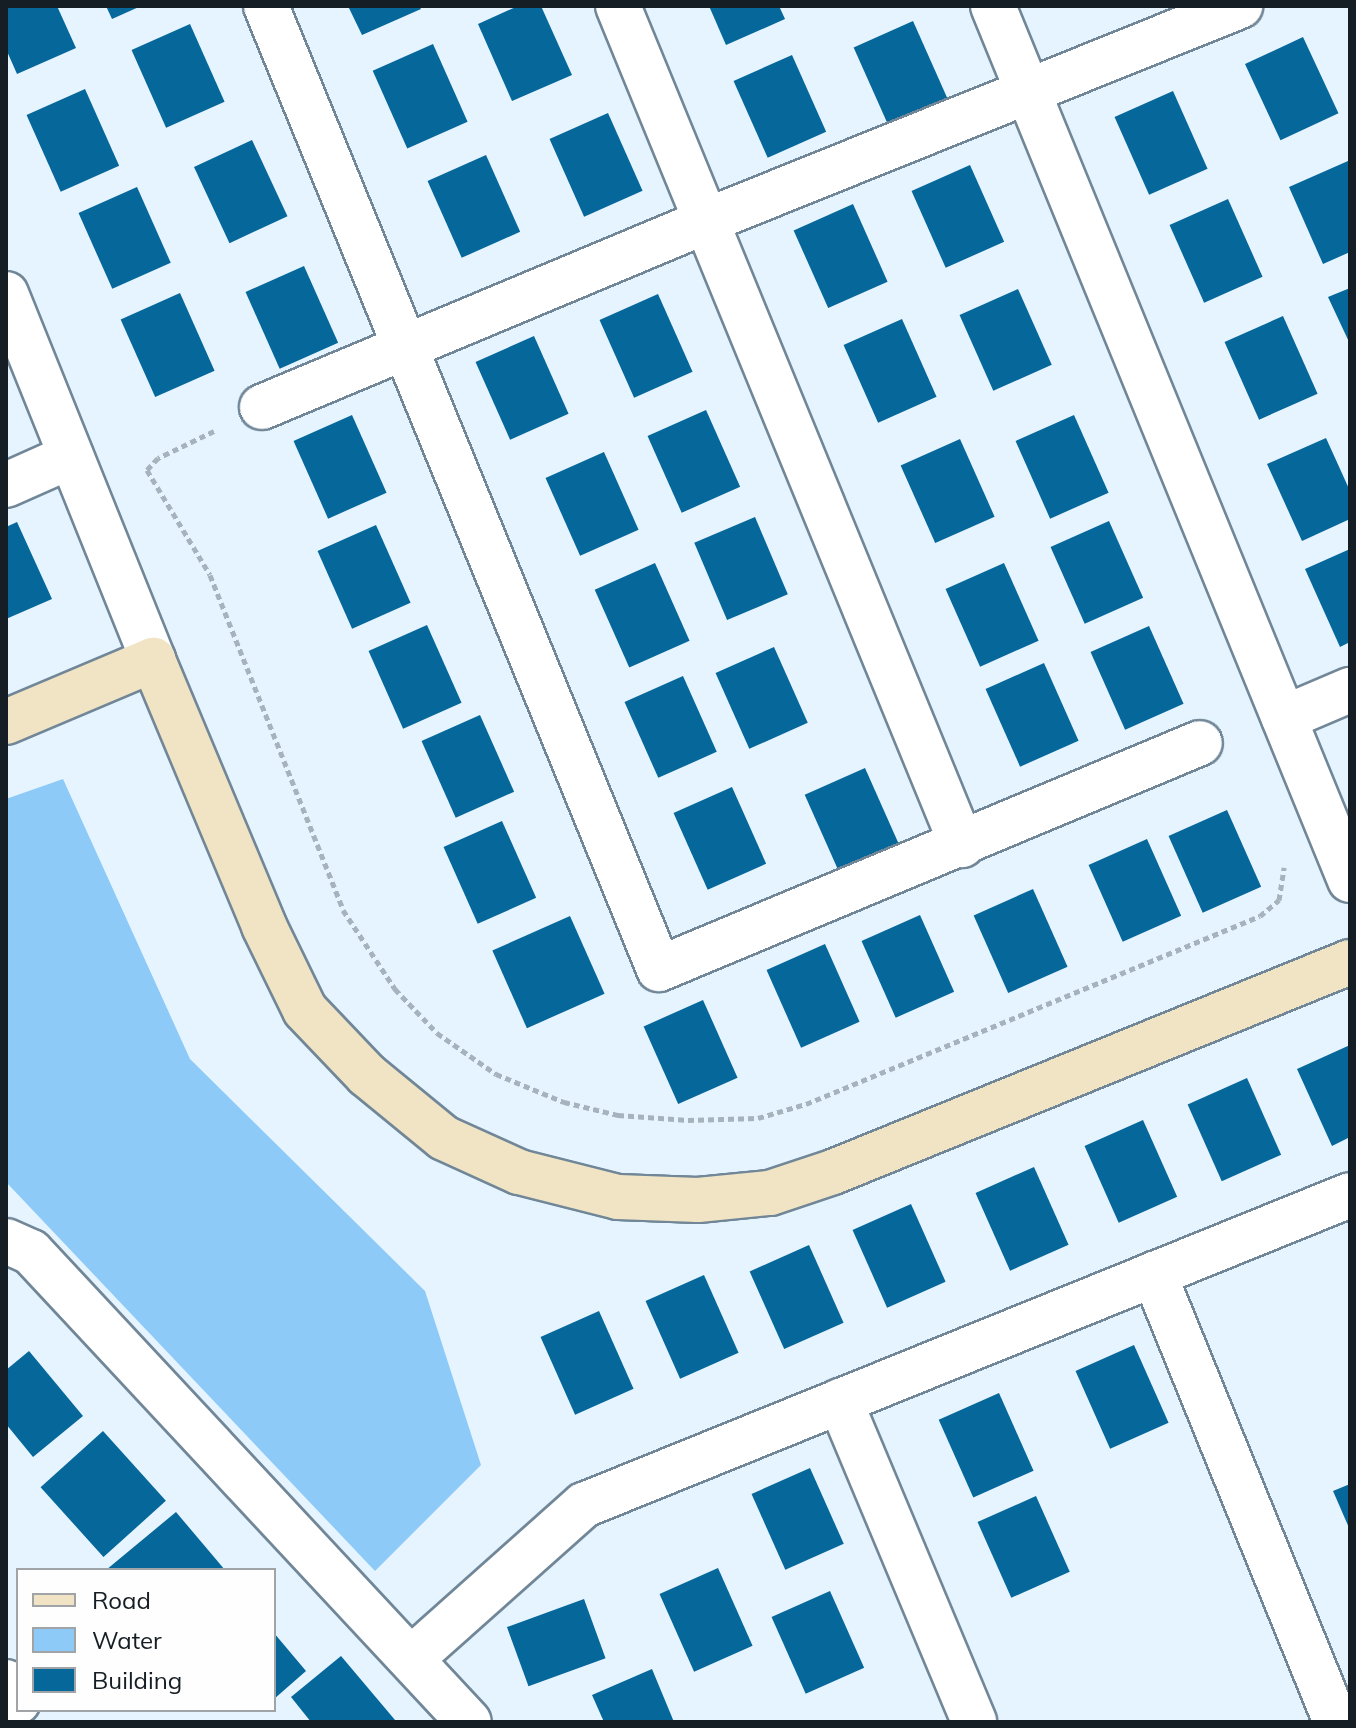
<!DOCTYPE html>
<style>
body{margin:0}
#map{position:relative;width:1356px;height:1728px;overflow:hidden;background:#e5f4ff;font-family:Mulish,sans-serif}
div>[style]{position:absolute}
.water>*{inset:0;background:#8dcaf8}
.building>*{inset:0;background:#06679a;transform-origin:0 0}
.path>*{height:5px;margin-top:-2.5px;transform-origin:0;background:repeating-linear-gradient(90deg,#a6b3bc 0 6px,transparent 0 10px)}
.roads{filter:drop-shadow(2px 0 #718798) drop-shadow(-2px 0 #718798) drop-shadow(0 2px #718798) drop-shadow(0 -2px #718798)}
.street>*{height:44px;margin:-22px;padding:0 22px;transform-origin:22px;border-radius:22px;background:#fff}
.secondary>*{height:44px;margin:-22px;padding:0 22px;transform-origin:22px;border-radius:22px;background:#f1e4c4}
span{translate:-50% -50%;white-space:nowrap;text-align:center;line-height:1.15;-webkit-text-stroke:8px #fefefe;paint-order:stroke}
.frame{position:absolute;inset:0;border:8px solid #151e24;pointer-events:none}
.legend{position:absolute;left:16px;top:1568px;width:260px;height:144px;box-sizing:border-box;background:#fefefe;border:2px solid #a1a4a7;margin:0;padding:10px 14px;list-style:none;font-size:24px;color:#151e24}
.legend li{display:flex;align-items:center;gap:16px;height:40px}
.legend b{width:40px;border:2px solid #a1a4a7}
</style>
<div id="map">
<div class="water">
<div style="clip-path:polygon(63px 779px,190px 1059px,425px 1291px,481px 1465px,375px 1571px,6px 1182px,6px 799px)"></div>
</div>
<div class="building">
<div style="clip-path:polygon(6px 6px,57px 6px,76px 48px,17px 74px,6px 49px)"></div>
<div style="clip-path:polygon(106px 6px,141px 6px,112px 19px)"></div>
<div style="clip-path:polygon(348px 6px,419px 6px,421px 9px,362px 35px)"></div>
<div style="clip-path:polygon(518px 6px,541px 6px,572px 75px,512px 101px,478px 24px)"></div>
<div style="clip-path:polygon(709px 6px,779px 6px,785px 19px,726px 45px)"></div>
<div style="left:913px;top:21px;width:85px;height:65px;rotate:66deg"></div>
<div style="left:190px;top:24px;width:85px;height:64px;rotate:66deg"></div>
<div style="left:1303px;top:37px;width:84px;height:64px;rotate:65deg"></div>
<div style="left:433px;top:44px;width:85px;height:66px;rotate:66deg"></div>
<div style="left:792px;top:55px;width:84px;height:64px;rotate:66deg"></div>
<div style="left:85px;top:89px;width:84px;height:64px;rotate:66deg"></div>
<div style="left:1173px;top:91px;width:85px;height:64px;rotate:66deg"></div>
<div style="left:608px;top:113px;width:85px;height:64px;rotate:66deg"></div>
<div style="left:252px;top:140px;width:84px;height:64px;rotate:65deg"></div>
<div style="left:486px;top:155px;width:84px;height:64px;rotate:66deg"></div>
<div style="clip-path:polygon(1348px 161px,1350px 252px,1323px 264px,1289px 187px)"></div>
<div style="left:970px;top:165px;width:84px;height:64px;rotate:66deg"></div>
<div style="left:137px;top:187px;width:83px;height:64px;rotate:66deg"></div>
<div style="left:1228px;top:199px;width:85px;height:64px;rotate:66deg"></div>
<div style="left:853px;top:204px;width:85px;height:65px;rotate:66deg"></div>
<div style="left:304px;top:266px;width:84px;height:64px;rotate:66deg"></div>
<div style="clip-path:polygon(1350px 288px,1350px 344px,1328px 297px)"></div>
<div style="left:1018px;top:289px;width:83px;height:64px;rotate:66deg"></div>
<div style="left:180px;top:293px;width:85px;height:65px;rotate:66deg"></div>
<div style="left:658px;top:294px;width:85px;height:64px;rotate:66deg"></div>
<div style="left:1283px;top:316px;width:85px;height:64px;rotate:66deg"></div>
<div style="left:902px;top:319px;width:85px;height:64px;rotate:66deg"></div>
<div style="left:534px;top:336px;width:85px;height:64px;rotate:66deg"></div>
<div style="left:706px;top:410px;width:84px;height:64px;rotate:66deg"></div>
<div style="left:352px;top:415px;width:85px;height:64px;rotate:66deg"></div>
<div style="left:1074px;top:415px;width:85px;height:64px;rotate:66deg"></div>
<div style="clip-path:polygon(1326px 438px,1350px 491px,1350px 519px,1302px 541px,1267px 464px)"></div>
<div style="left:960px;top:439px;width:85px;height:65px;rotate:66deg"></div>
<div style="left:604px;top:452px;width:85px;height:64px;rotate:66deg"></div>
<div style="left:755px;top:517px;width:84px;height:66px;rotate:67deg"></div>
<div style="left:1109px;top:521px;width:84px;height:64px;rotate:66deg"></div>
<div style="clip-path:polygon(17px 522px,52px 599px,6px 619px,6px 527px)"></div>
<div style="left:376px;top:525px;width:85px;height:64px;rotate:66deg"></div>
<div style="clip-path:polygon(1350px 549px,1350px 642px,1340px 647px,1305px 569px)"></div>
<div style="left:655px;top:563px;width:85px;height:66px;rotate:66deg"></div>
<div style="left:1004px;top:563px;width:85px;height:64px;rotate:66deg"></div>
<div style="left:427px;top:625px;width:85px;height:64px;rotate:66deg"></div>
<div style="left:1149px;top:626px;width:85px;height:64px;rotate:66deg"></div>
<div style="left:774px;top:647px;width:83px;height:64px;rotate:66deg"></div>
<div style="left:1044px;top:663px;width:85px;height:64px;rotate:66deg"></div>
<div style="left:683px;top:676px;width:83px;height:64px;rotate:66deg"></div>
<div style="left:480px;top:715px;width:84px;height:64px;rotate:66deg"></div>
<div style="left:865px;top:768px;width:85px;height:66px;rotate:66deg"></div>
<div style="left:732px;top:787px;width:84px;height:64px;rotate:66deg"></div>
<div style="left:1227px;top:810px;width:84px;height:64px;rotate:66deg"></div>
<div style="left:502px;top:821px;width:84px;height:64px;rotate:66deg"></div>
<div style="left:1147px;top:839px;width:84px;height:64px;rotate:66deg"></div>
<div style="left:1033px;top:889px;width:85px;height:65px;rotate:66deg"></div>
<div style="left:920px;top:915px;width:84px;height:64px;rotate:66deg"></div>
<div style="left:570px;top:916px;width:85px;height:85px;rotate:66deg"></div>
<div style="left:825px;top:944px;width:85px;height:64px;rotate:66deg"></div>
<div style="left:703px;top:1000px;width:85px;height:65px;rotate:66deg"></div>
<div style="clip-path:polygon(1350px 1045px,1350px 1137px,1332px 1146px,1297px 1069px)"></div>
<div style="left:1247px;top:1078px;width:84px;height:65px;rotate:66deg"></div>
<div style="left:1143px;top:1120px;width:84px;height:64px;rotate:66deg"></div>
<div style="left:1034px;top:1167px;width:85px;height:64px;rotate:66deg"></div>
<div style="left:911px;top:1204px;width:85px;height:64px;rotate:66deg"></div>
<div style="left:809px;top:1245px;width:85px;height:65px;rotate:66deg"></div>
<div style="left:704px;top:1275px;width:85px;height:64px;rotate:66deg"></div>
<div style="left:599px;top:1311px;width:85px;height:64px;rotate:66deg"></div>
<div style="left:1134px;top:1345px;width:85px;height:64px;rotate:66deg"></div>
<div style="clip-path:polygon(29px 1351px,83px 1416px,33px 1457px,6px 1424px,6px 1370px)"></div>
<div style="left:999px;top:1393px;width:85px;height:66px;rotate:66deg"></div>
<div style="left:103px;top:1431px;width:94px;height:84px;rotate:48deg"></div>
<div style="left:810px;top:1468px;width:83px;height:64px;rotate:66deg"></div>
<div style="clip-path:polygon(1350px 1484px,1350px 1530px,1333px 1491px)"></div>
<div style="left:1036px;top:1496px;width:83px;height:64px;rotate:66deg"></div>
<div style="clip-path:polygon(176px 1512px,225px 1570px,106px 1570px)"></div>
<div style="left:718px;top:1568px;width:85px;height:64px;rotate:66deg"></div>
<div style="left:830px;top:1591px;width:84px;height:64px;rotate:66deg"></div>
<div style="left:584px;top:1599px;width:63px;height:82px;rotate:70deg"></div>
<div style="clip-path:polygon(274px 1633px,306px 1671px,274px 1699px)"></div>
<div style="clip-path:polygon(341px 1656px,395px 1720px,393px 1722px,311px 1722px,291px 1697px)"></div>
<div style="clip-path:polygon(652px 1669px,674px 1722px,604px 1722px,592px 1695px)"></div>
</div>
<div class="path">
<div style="left:214px;top:431px;width:62px;rotate:154.3deg"></div>
<div style="left:158px;top:458px;width:16px;rotate:133deg"></div>
<div style="left:147px;top:470px;width:122px;rotate:59deg"></div>
<div style="left:210px;top:575px;width:360px;rotate:68.3deg"></div>
<div style="left:343px;top:910px;width:95px;rotate:56.6deg"></div>
<div style="left:395px;top:989px;width:61px;rotate:46.3deg"></div>
<div style="left:437px;top:1033px;width:72px;rotate:34.8deg"></div>
<div style="left:496px;top:1074px;width:74px;rotate:22.4deg"></div>
<div style="left:564px;top:1102px;width:56px;rotate:13.5deg"></div>
<div style="left:618px;top:1115px;width:70px;rotate:4.1deg"></div>
<div style="left:688px;top:1120px;width:70px;rotate:-1.6deg"></div>
<div style="left:758px;top:1118px;width:50px;rotate:-16.3deg"></div>
<div style="left:806px;top:1104px;width:491px;rotate:-22.5deg"></div>
<div style="left:1260px;top:916px;width:25px;rotate:-40deg"></div>
<div style="left:1279px;top:900px;width:33px;rotate:-81deg"></div>
</div>
<div class="roads">
<div class="street">
<div style="left:266px;top:6px;width:1040px;rotate:67.8deg"></div>
<div style="left:659px;top:969px;width:586px;rotate:-22.67deg"></div>
<div style="left:618px;top:6px;width:907px;rotate:67.71deg"></div>
<div style="left:993px;top:6px;width:944px;rotate:67.78deg"></div>
<div style="left:6px;top:294px;width:394px;rotate:68.1deg"></div>
<div style="left:262px;top:407px;width:481px;rotate:-22.7deg"></div>
<div style="left:706px;top:221px;width:576px;rotate:-21.93deg"></div>
<div style="left:6px;top:485px;width:71px;rotate:-24deg"></div>
<div style="left:1284px;top:718px;width:72px;rotate:-23deg"></div>
<div style="left:6px;top:1241px;width:27px;rotate:24deg"></div>
<div style="left:31px;top:1252px;width:642px;rotate:47.02deg"></div>
<div style="left:1154px;top:1274px;width:484px;rotate:67.9deg"></div>
<div style="left:840px;top:1401px;width:348px;rotate:67.3deg"></div>
<div style="left:411px;top:1659px;width:232px;rotate:-41.7deg"></div>
<div style="left:584px;top:1505px;width:826px;rotate:-22.03deg"></div>
<div style="left:6px;top:1682px;width:23px;rotate:59deg"></div>
</div>
<div class="secondary">
<div style="left:6px;top:722px;width:160px;rotate:-22.9deg"></div>
<div style="left:153px;top:660px;width:288px;rotate:67.3deg"></div>
<div style="left:264px;top:926px;width:93px;rotate:64deg"></div>
<div style="left:305px;top:1010px;width:90px;rotate:46.4deg"></div>
<div style="left:367px;top:1075px;width:99px;rotate:39.3deg"></div>
<div style="left:444px;top:1138px;width:82px;rotate:24.4deg"></div>
<div style="left:519px;top:1172px;width:102px;rotate:14.2deg"></div>
<div style="left:618px;top:1197px;width:80px;rotate:2.1deg"></div>
<div style="left:698px;top:1200px;width:72px;rotate:-5.6deg"></div>
<div style="left:770px;top:1193px;width:66px;rotate:-18.4deg"></div>
<div style="left:833px;top:1172px;width:558px;rotate:-22.11deg"></div>
</div>
</div>
<div class="frame"></div>
<ul class="legend">
<li><b style="height:10px;background:#f1e4c4"></b>Road</li>
<li><b style="height:22px;background:#8dcaf8"></b>Water</li>
<li><b style="height:22px;background:#06679a"></b>Building</li>
</ul>
</div>
